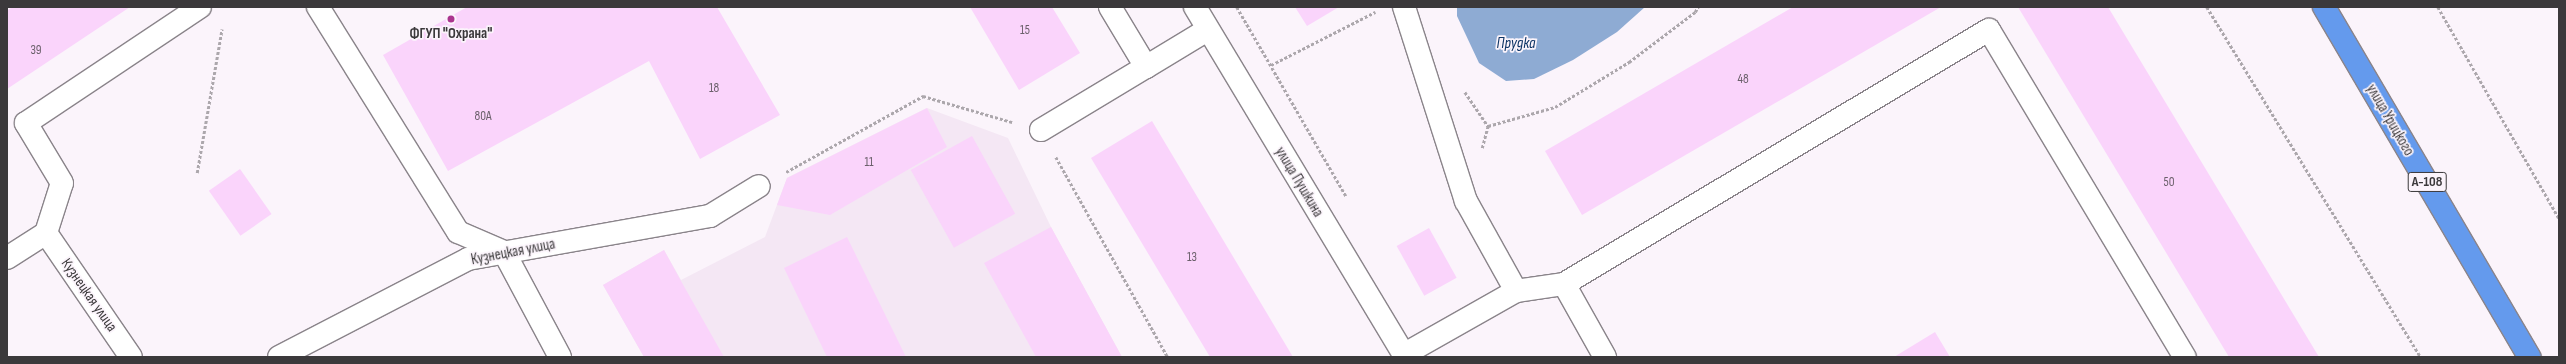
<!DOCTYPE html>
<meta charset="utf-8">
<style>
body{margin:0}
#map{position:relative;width:2566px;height:364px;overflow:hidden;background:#fbf4fb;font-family:"Sofia Sans Condensed",sans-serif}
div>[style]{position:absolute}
.built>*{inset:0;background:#f4e7f4}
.water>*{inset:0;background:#8eabd3}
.building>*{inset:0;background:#fad4fb;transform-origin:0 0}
.path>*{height:2.5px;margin-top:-1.25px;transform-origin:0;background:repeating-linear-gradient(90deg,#aca7ac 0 3px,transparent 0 5px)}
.roads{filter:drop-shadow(1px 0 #8a848a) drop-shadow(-1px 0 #8a848a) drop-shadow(0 1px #8a848a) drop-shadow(0 -1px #8a848a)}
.lane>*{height:22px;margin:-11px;padding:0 11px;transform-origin:11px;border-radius:11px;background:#fff}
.street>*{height:22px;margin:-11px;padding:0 11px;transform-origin:11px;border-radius:11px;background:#fff}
.highway>*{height:22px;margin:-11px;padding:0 11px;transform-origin:11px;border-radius:11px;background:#649aed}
.dots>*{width:11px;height:11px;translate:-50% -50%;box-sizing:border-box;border:2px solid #fbf4fb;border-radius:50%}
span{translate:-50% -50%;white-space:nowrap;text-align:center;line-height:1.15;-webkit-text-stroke:3.5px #fbf4fb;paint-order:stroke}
.number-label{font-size:13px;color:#6b606b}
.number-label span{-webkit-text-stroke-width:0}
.shield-label span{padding:1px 3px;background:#fbf4fb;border:1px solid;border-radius:3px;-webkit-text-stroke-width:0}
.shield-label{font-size:14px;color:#3b393b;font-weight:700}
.poi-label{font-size:15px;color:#3b393b;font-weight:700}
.street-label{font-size:15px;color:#3b393b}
.water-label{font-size:16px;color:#0c3364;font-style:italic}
.frame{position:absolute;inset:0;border:8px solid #3b393b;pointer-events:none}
</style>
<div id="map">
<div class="built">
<div style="clip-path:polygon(927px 108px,1008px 138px,1051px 227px,1122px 357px,644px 357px,603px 285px,664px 250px,681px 280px,765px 237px,787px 178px)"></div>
</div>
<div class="water">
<div style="clip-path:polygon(1457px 7px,1645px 7px,1617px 32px,1573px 60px,1534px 79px,1506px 81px,1479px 63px,1457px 16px)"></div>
</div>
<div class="building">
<div style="clip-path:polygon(12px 7px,130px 7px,7px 89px,7px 11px)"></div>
<div style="clip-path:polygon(467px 7px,717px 7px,780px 115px,700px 159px,649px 61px,448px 171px,383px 55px)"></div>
<div style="clip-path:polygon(970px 7px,1052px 7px,1080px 53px,1019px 90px)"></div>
<div style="clip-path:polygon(1295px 7px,1339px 7px,1307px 26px)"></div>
<div style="clip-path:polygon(1793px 7px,1941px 7px,1582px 215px,1545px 151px)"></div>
<div style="clip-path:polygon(2018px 7px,2108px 7px,2319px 357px,2229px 357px)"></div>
<div style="clip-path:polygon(927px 108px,947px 147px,830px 215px,777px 205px,787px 178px)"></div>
<div style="clip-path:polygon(1152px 121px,1293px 357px,1210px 357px,1091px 158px)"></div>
<div style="left:972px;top:136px;width:89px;height:70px;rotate:61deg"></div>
<div style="left:240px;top:169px;width:55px;height:38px;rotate:55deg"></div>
<div style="clip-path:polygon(1051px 227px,1122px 357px,1036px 357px,984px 263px)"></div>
<div style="left:1429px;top:228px;width:57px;height:37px;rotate:61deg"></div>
<div style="clip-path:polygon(847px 237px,906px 357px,827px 357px,784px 268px)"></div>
<div style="clip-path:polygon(664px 250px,681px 281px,724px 357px,644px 357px,603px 285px)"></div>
<div style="clip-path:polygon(1935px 332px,1950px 357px,1894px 357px)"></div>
</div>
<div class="path">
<div style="left:1237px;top:7px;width:218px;rotate:60deg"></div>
<div style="left:2207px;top:7px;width:410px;rotate:58.6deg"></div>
<div style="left:2438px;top:7px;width:243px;rotate:60.2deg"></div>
<div style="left:1271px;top:65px;width:117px;rotate:-27deg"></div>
<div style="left:1465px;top:92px;width:41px;rotate:55.9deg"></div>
<div style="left:1488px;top:126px;width:70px;rotate:-15.8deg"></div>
<div style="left:1555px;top:107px;width:87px;rotate:-31.3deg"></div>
<div style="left:1629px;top:62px;width:83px;rotate:-37.1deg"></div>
<div style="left:1695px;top:12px;width:6px;rotate:-59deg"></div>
<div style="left:1482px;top:148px;width:23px;rotate:-75deg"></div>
<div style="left:1056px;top:157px;width:229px;rotate:60.8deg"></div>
<div style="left:786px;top:172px;width:157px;rotate:-29deg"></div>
<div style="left:923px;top:96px;width:93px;rotate:16.3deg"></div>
<div style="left:197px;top:173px;width:146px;rotate:-80.2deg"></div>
</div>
<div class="roads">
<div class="lane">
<div style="left:318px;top:7px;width:265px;rotate:58.1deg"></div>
<div style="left:458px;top:232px;width:50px;rotate:23.5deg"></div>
<div style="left:504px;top:252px;width:119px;rotate:61.9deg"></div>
<div style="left:1110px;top:7px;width:70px;rotate:59deg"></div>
<div style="left:1146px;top:67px;width:71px;rotate:-31.2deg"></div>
<div style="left:1404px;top:7px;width:204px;rotate:72.3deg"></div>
<div style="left:1466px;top:201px;width:103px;rotate:60.9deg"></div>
<div style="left:1041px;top:130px;width:122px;rotate:-31deg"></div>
<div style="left:46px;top:233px;width:150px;rotate:55.6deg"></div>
<div style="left:7px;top:258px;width:46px;rotate:-32.7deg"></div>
<div style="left:46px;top:233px;width:52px;rotate:-72.3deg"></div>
<div style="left:62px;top:183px;width:70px;rotate:-121deg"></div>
<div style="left:26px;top:123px;width:209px;rotate:-33.7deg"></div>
<div style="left:1564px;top:284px;width:84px;rotate:60.7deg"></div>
<div style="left:1403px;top:355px;width:130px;rotate:-29.5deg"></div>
<div style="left:1516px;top:291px;width:49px;rotate:-8.3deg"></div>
<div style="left:1564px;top:284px;width:495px;rotate:-30.9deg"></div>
<div style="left:1989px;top:30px;width:381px;rotate:59.1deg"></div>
<div style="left:279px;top:357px;width:213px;rotate:-27.4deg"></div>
<div style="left:468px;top:259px;width:246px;rotate:-10.1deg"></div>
<div style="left:710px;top:216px;width:57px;rotate:-31.5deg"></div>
</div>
<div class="street">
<div style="left:1195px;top:7px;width:408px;rotate:59deg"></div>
</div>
<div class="highway">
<div style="left:2324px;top:7px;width:406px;rotate:59.6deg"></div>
</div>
</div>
<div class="dots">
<div style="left:451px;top:19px;background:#aa358e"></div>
</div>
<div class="number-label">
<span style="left:1025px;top:30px">15</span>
<span style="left:36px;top:50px">39</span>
<span style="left:1743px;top:79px">48</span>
<span style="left:714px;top:88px">18</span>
<span style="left:483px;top:116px">80А</span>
<span style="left:869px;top:162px">11</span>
<span style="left:2169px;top:182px">50</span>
<span style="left:1192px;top:257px">13</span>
</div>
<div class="shield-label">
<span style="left:2427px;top:182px">А-108</span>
</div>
<div class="poi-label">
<span style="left:451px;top:34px">ФГУП "Охрана"</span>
</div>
<div class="street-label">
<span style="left:2390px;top:120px;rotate:60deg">улица Урицкого</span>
<span style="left:1299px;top:182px;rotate:59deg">улица Пушкина</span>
<span style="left:513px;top:252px;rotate:-11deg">Кузнецкая улица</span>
<span style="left:89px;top:295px;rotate:55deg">Кузнецкая улица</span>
</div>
<div class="water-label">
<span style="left:1516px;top:44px">Прудка</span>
</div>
<div class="frame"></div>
</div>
